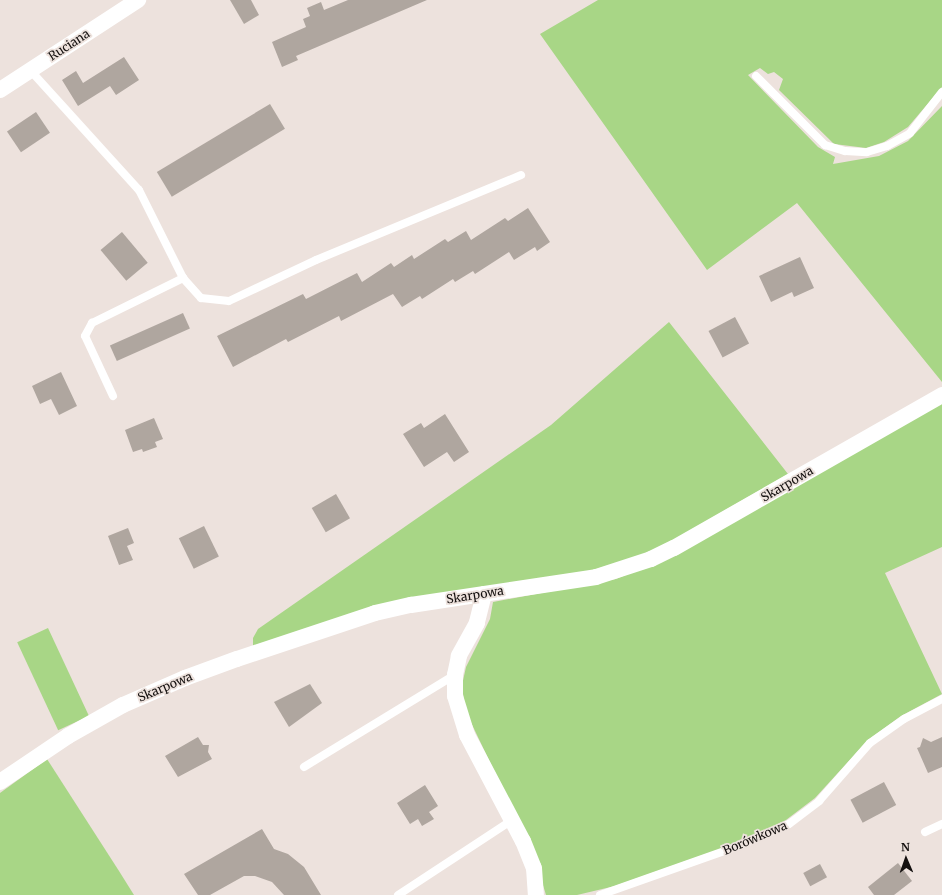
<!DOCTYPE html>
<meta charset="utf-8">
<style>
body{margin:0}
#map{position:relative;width:942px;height:895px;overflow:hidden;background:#ede2dd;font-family:Merriweather,serif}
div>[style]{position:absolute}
.green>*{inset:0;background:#a8d686;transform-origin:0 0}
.building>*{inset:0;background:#afa69f;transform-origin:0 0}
.lane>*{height:8px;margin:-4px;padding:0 4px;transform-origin:4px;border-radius:4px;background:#fff}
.street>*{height:16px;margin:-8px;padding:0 8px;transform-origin:8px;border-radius:8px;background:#fff}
span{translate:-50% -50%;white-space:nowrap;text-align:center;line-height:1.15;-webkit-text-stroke:3.5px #ede2dd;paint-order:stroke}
.street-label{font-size:12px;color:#14100f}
.north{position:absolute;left:886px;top:839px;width:40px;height:40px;-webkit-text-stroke:3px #ede2dd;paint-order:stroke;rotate:358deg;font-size:11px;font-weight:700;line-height:16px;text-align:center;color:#14100f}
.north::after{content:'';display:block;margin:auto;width:14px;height:18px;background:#14100f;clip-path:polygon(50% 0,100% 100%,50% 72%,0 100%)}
</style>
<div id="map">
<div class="green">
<div style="clip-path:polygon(598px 0,942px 0,942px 87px,908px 127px,884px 142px,866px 148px,834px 144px,779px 90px,783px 79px,774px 72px,768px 74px,760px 68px,748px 75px,818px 147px,835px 157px,833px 164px,879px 156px,908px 141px,942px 106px,942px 382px,797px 203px,707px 270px,540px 34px)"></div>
<div style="clip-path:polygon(669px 322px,788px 474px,654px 551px,597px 569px,253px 648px,253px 638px,258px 629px,551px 425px)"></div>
<div style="clip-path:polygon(942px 403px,942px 547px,885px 573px,942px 694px,901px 716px,868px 740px,815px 798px,786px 820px,740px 842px,615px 886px,577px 895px,546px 895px,533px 852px,465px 710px,462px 685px,466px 667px,490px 619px,493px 602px,616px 579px,674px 555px)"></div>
<div style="left:48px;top:628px;width:97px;height:34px;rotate:65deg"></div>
<div style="clip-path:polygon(47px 759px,119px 871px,134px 895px,0 895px,0 793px)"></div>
</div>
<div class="building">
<div style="clip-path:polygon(230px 0,251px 0,259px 15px,244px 24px)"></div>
<div style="clip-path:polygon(348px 0,427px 0,296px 56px,298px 60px,282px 67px,272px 42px,306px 27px,303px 19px,310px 16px,307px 8px,321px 2px,324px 10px)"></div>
<div style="clip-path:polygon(124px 57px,139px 80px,116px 95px,110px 86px,78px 106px,62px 80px,76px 71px,83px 83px)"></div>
<div style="left:270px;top:104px;width:29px;height:132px;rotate:59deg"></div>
<div style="left:36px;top:112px;width:25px;height:35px;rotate:56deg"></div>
<div style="clip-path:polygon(528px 208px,550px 242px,537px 251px,535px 247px,514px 260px,509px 252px,475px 274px,473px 271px,455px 282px,453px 279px,422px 299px,420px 296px,402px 307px,393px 294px,341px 321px,339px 316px,288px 342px,286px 339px,233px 367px,217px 336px,303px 294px,306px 299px,357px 273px,362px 282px,391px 263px,394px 267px,412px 255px,414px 259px,445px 239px,448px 242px,466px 231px,471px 240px,505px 218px,508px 221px)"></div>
<div style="left:122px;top:232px;width:40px;height:28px;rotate:50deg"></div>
<div style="clip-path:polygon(800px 257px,814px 288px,794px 297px,792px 292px,771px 302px,759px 276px)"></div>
<div style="left:183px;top:313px;width:17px;height:80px;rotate:66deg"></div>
<div style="left:735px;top:317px;width:30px;height:30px;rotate:62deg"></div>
<div style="clip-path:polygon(61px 372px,77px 406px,59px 415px,51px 399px,40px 404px,32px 386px)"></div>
<div style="clip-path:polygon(445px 414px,469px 452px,454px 462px,447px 452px,424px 467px,403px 434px,421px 423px,424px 428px)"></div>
<div style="clip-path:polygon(154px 418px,163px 439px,155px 442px,157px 447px,143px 452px,142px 449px,133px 452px,125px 430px)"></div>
<div style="left:336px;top:494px;width:28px;height:28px;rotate:60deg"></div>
<div style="left:204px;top:526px;width:34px;height:28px;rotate:64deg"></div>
<div style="clip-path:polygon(128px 528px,134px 543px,127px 546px,133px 560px,119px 565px,108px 536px)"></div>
<div style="clip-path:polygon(310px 684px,322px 703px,289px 727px,274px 702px)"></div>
<div style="clip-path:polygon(198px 737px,203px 745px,209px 745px,208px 752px,212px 759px,178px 777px,165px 756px)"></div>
<div style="clip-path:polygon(942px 737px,942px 767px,928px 773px,917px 748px,920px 747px,923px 738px,931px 742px)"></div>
<div style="left:884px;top:782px;width:26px;height:38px;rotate:62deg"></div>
<div style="clip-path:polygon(425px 785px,438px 806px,429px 812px,434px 819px,422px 826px,418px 819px,410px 824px,397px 803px)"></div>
<div style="clip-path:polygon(262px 829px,274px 849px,288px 854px,304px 867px,321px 895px,284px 895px,272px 882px,255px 876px,244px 876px,210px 895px,198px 895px,184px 874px)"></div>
<div style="clip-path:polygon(898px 863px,912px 881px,894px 895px,874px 895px,868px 887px)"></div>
<div style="left:820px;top:864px;width:15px;height:19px;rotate:62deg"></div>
</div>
<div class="lane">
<div style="left:30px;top:70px;width:162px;rotate:47.8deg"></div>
<div style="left:139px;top:190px;width:98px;rotate:63.4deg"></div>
<div style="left:183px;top:278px;width:27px;rotate:48deg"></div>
<div style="left:201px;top:298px;width:28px;rotate:6deg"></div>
<div style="left:229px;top:301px;width:96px;rotate:-25.2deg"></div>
<div style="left:316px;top:260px;width:222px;rotate:-22.5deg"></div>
<div style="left:756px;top:76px;width:98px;rotate:45deg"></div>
<div style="left:825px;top:145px;width:21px;rotate:17deg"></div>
<div style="left:845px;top:151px;width:22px;rotate:3deg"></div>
<div style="left:867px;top:152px;width:21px;rotate:-17deg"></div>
<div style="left:887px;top:146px;width:26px;rotate:-29deg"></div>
<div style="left:910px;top:133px;width:52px;rotate:-52deg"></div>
<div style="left:113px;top:396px;width:66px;rotate:-115deg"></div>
<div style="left:85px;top:336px;width:15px;rotate:-62deg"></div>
<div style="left:92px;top:323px;width:102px;rotate:-26.3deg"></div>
<div style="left:304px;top:767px;width:177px;rotate:-31.4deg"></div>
<div style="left:925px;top:832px;width:19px;rotate:-25deg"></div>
<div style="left:398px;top:895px;width:136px;rotate:-33.3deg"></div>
<div style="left:600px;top:895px;width:150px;rotate:-19.5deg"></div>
<div style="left:741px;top:845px;width:52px;rotate:-23.6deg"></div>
<div style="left:789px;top:824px;width:38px;rotate:-37deg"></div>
<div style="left:819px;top:801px;width:77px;rotate:-48.7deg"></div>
<div style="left:870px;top:743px;width:42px;rotate:-35.2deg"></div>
<div style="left:904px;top:719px;width:43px;rotate:-27.8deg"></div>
</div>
<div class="street">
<div style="left:0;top:90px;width:165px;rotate:-33.1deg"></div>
<div style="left:484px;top:594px;width:30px;rotate:104deg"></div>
<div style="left:477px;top:623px;width:38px;rotate:119deg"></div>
<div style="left:459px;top:656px;width:19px;rotate:102deg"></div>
<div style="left:455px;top:675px;width:21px;rotate:90deg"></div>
<div style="left:455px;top:696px;width:41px;rotate:72.9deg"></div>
<div style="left:467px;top:735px;width:120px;rotate:62.2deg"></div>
<div style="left:523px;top:841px;width:29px;rotate:68deg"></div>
<div style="left:534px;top:868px;width:27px;rotate:86deg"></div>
<div style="left:0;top:782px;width:82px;rotate:-34.1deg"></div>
<div style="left:68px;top:736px;width:63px;rotate:-29.4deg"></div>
<div style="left:123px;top:705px;width:68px;rotate:-23.5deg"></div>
<div style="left:185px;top:678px;width:55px;rotate:-20.1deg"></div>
<div style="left:237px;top:659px;width:145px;rotate:-18.4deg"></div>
<div style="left:375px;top:613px;width:37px;rotate:-13deg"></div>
<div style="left:411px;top:605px;width:187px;rotate:-8.6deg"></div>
<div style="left:596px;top:577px;width:58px;rotate:-18.1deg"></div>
<div style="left:651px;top:559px;width:25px;rotate:-26deg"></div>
<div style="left:674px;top:548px;width:309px;rotate:-29.7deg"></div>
</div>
<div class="street-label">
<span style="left:69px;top:45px;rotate:-33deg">Ruciana</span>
<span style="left:787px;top:484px;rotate:-30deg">Skarpowa</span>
<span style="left:475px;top:595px;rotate:-9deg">Skarpowa</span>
<span style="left:165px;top:687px;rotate:-23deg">Skarpowa</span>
<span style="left:755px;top:838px;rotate:-23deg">Borówkowa</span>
</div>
<div class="north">N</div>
</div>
